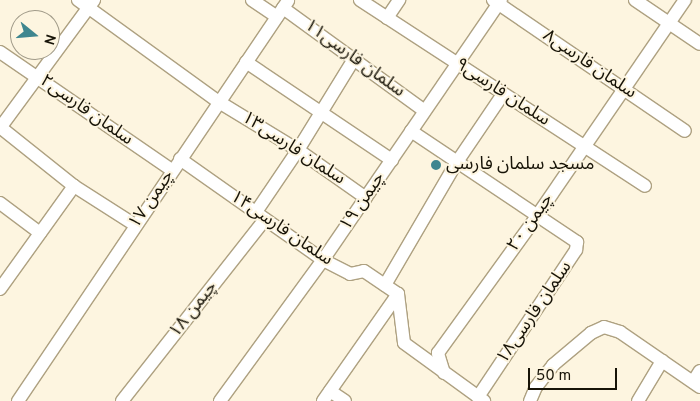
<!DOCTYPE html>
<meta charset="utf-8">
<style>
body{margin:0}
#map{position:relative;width:700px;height:401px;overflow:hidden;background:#fdf5e0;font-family:Overpass,"Noto Sans Arabic",sans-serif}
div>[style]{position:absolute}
.roads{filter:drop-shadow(1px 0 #aea181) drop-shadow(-1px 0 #aea181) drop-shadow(0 1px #aea181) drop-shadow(0 -1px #aea181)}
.street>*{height:12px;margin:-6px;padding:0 6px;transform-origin:6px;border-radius:6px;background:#fff}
.dots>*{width:14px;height:14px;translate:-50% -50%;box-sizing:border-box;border:2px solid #fdf5e0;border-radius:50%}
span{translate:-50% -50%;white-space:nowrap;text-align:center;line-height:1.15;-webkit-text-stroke:4px #fdf5e0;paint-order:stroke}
.street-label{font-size:18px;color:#171307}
.poi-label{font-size:18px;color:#171307}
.left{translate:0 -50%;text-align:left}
.north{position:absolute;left:10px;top:10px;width:50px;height:50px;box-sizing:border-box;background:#fdf5e0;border:1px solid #a19b89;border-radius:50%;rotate:107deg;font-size:14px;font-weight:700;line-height:20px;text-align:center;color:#171307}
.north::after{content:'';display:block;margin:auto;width:18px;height:22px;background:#3f868f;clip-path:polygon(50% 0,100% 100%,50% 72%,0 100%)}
.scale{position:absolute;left:528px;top:368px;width:89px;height:22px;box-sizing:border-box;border:2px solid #171307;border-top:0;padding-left:6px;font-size:15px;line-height:18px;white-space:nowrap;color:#171307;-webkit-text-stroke:4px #fdf5e0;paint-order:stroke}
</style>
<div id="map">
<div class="roads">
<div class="street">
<div style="left:78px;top:0;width:174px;rotate:35.9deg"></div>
<div style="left:219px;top:102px;width:92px;rotate:31.3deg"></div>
<div style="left:298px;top:150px;width:83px;rotate:35.2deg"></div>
<div style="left:252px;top:0;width:30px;rotate:34deg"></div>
<div style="left:360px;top:0;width:340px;rotate:33.1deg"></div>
<div style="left:493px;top:0;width:232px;rotate:34.3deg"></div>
<div style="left:635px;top:0;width:78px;rotate:34.1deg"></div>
<div style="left:283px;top:8px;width:175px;rotate:36deg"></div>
<div style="left:387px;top:18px;width:22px;rotate:-56deg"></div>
<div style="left:0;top:52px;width:209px;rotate:34.5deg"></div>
<div style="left:246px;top:62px;width:176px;rotate:33.9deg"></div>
<div style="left:0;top:127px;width:95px;rotate:38.6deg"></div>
<div style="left:74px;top:186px;width:72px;rotate:32.6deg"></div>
<div style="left:0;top:128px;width:159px;rotate:-53.7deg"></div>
<div style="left:411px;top:131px;width:200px;rotate:33.8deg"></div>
<div style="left:577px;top:242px;width:8px;rotate:97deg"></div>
<div style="left:576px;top:250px;width:177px;rotate:123.7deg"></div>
<div style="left:180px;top:159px;width:175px;rotate:35.2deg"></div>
<div style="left:323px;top:260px;width:30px;rotate:27deg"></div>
<div style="left:350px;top:274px;width:14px;rotate:-12deg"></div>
<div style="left:364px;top:271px;width:41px;rotate:34.1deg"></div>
<div style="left:398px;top:294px;width:49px;rotate:83deg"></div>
<div style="left:404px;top:343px;width:99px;rotate:35.9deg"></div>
<div style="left:0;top:203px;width:50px;rotate:36.9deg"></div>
<div style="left:256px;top:212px;width:75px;rotate:-55.9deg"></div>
<div style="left:298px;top:150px;width:107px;rotate:-58.4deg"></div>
<div style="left:385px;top:285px;width:143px;rotate:-59.7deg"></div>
<div style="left:457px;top:162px;width:82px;rotate:-55.9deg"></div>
<div style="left:0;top:289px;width:127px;rotate:-54.3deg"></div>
<div style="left:444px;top:373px;width:21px;rotate:-107deg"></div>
<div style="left:438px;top:353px;width:169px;rotate:-54.1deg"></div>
<div style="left:537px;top:216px;width:262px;rotate:-55.6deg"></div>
<div style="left:693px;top:382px;width:13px;rotate:-58deg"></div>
<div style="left:330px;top:391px;width:18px;rotate:34deg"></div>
<div style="left:18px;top:401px;width:483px;rotate:-56deg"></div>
<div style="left:122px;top:401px;width:231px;rotate:-51.8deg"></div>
<div style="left:220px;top:401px;width:175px;rotate:-53.9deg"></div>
<div style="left:323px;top:260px;width:315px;rotate:-55.6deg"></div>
<div style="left:323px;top:401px;width:131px;rotate:-55deg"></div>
<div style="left:530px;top:401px;width:15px;rotate:-67deg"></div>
<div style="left:536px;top:387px;width:28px;rotate:-52deg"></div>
<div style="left:553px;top:365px;width:50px;rotate:-40.1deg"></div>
<div style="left:591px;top:333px;width:14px;rotate:-25deg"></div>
<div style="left:604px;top:327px;width:17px;rotate:17deg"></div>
<div style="left:620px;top:332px;width:97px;rotate:34.5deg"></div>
<div style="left:638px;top:401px;width:47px;rotate:-59deg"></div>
</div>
</div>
<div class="dots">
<div style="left:436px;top:165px;background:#3f868f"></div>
</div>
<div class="street-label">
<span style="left:354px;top:59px;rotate:36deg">سلمان فارسی۱۱</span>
<span style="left:589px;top:65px;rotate:34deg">سلمان فارسی۸</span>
<span style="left:502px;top:93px;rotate:33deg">سلمان فارسی۹</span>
<span style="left:86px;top:111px;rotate:35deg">سلمان فارسی۲</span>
<span style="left:293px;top:149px;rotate:33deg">سلمان فارسی۱۳</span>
<span style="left:152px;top:200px;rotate:-56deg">چیمن ۱۷</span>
<span style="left:363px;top:202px;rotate:-56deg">چیمن ۱۹</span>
<span style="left:531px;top:223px;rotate:-55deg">چیمن ۲۰</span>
<span style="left:281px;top:229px;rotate:34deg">سلمان فارسی۱۴</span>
<span style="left:194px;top:310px;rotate:-52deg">چیمن ۱۸</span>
<span style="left:535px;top:313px;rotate:-56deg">سلمان فارسی۱۸</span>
</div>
<div class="poi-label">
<span class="left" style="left:446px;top:165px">مسجد سلمان فارسی</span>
</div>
<div class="north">N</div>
<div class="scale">50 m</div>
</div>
